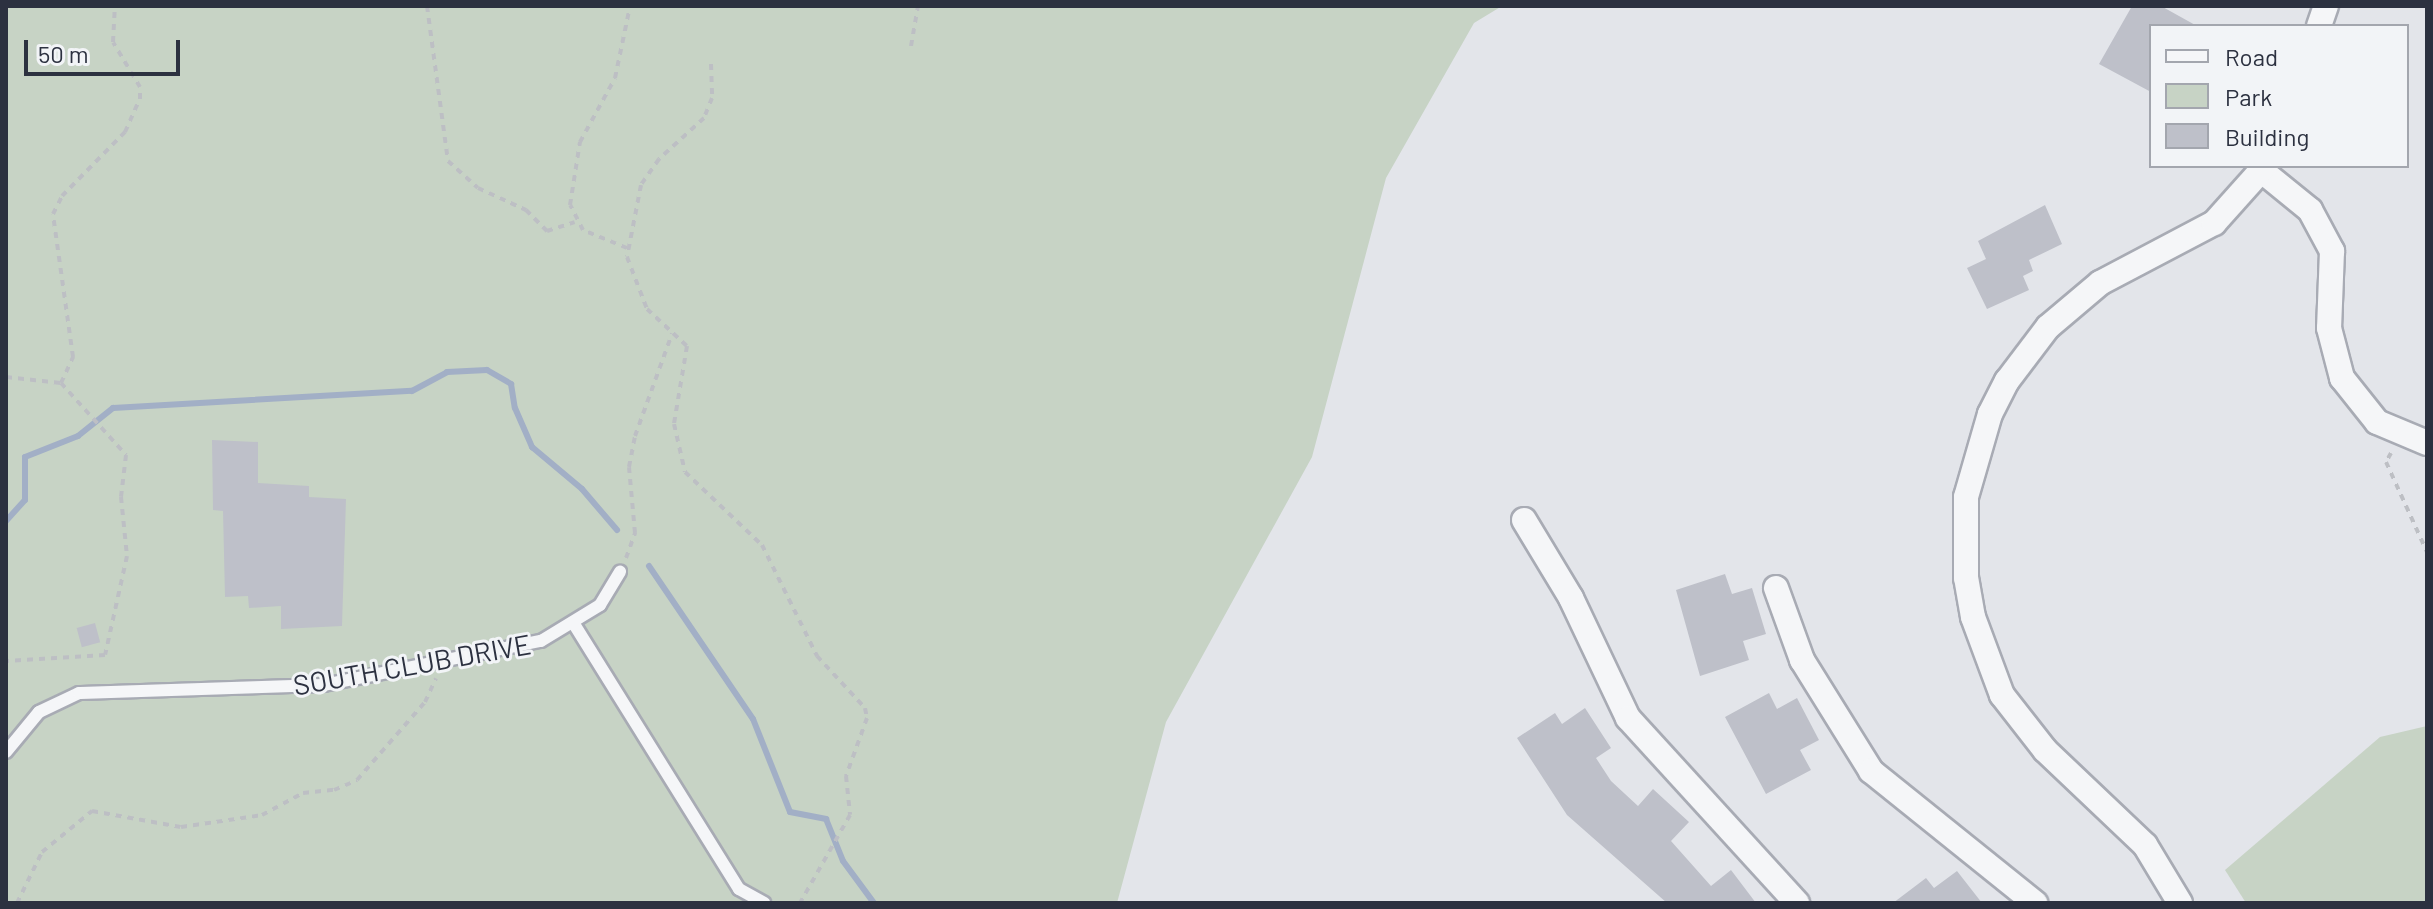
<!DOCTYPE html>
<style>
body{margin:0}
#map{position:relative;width:2433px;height:909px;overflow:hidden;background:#e3e5ea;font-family:Barlow,sans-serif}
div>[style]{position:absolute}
.green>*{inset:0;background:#c7d3c5}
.stream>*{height:6px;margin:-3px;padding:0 3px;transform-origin:3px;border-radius:3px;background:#a2afc6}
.building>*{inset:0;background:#bec0c9;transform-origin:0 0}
.path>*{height:4px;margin-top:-2px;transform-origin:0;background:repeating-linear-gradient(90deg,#bdbfc4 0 6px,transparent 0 12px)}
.roads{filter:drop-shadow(2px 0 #a8abb4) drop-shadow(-2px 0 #a8abb4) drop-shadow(0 2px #a8abb4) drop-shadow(0 -2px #a8abb4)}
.lane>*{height:12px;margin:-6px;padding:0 6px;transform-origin:6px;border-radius:6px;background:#f5f6f8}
.street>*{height:24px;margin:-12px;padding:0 12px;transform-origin:12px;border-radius:12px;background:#f5f6f8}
span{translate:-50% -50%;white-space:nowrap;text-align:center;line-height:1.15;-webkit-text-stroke:6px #f2f4f7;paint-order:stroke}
.street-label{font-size:28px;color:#2c3140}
.frame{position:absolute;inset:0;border:8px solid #2c3140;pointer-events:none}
.legend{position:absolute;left:2149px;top:24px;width:260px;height:144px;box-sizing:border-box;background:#f2f4f7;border:2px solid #a3a6ae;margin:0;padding:10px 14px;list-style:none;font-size:24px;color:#2c3140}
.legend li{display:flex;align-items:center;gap:16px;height:40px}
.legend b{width:40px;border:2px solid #a3a6ae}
.scale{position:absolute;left:24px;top:40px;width:156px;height:36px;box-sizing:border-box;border:4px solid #2c3140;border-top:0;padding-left:10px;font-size:24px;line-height:28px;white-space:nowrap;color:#2c3140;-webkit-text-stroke:6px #f2f4f7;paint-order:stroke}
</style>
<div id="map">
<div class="green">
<div style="clip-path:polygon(6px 6px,1502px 6px,1474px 23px,1386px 178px,1312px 457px,1166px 722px,1117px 903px,6px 903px)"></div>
<div style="clip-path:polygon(2427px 726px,2427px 903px,2246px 903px,2225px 870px,2380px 737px)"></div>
</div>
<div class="stream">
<div style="left:6px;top:521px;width:28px;rotate:-48deg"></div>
<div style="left:25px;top:500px;width:43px;rotate:-90deg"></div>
<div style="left:25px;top:457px;width:57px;rotate:-21.6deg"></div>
<div style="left:78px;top:436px;width:45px;rotate:-38.7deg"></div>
<div style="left:113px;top:408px;width:299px;rotate:-3.3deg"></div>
<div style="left:412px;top:391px;width:40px;rotate:-28deg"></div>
<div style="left:447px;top:372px;width:40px;rotate:-2.9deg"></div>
<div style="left:487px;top:370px;width:28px;rotate:30deg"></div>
<div style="left:511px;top:384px;width:24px;rotate:81deg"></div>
<div style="left:515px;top:408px;width:43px;rotate:66.4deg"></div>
<div style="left:532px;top:447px;width:65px;rotate:40deg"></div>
<div style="left:582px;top:489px;width:54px;rotate:49.5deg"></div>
<div style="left:649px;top:566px;width:185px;rotate:55.8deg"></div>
<div style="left:753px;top:719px;width:100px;rotate:68.3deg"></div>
<div style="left:790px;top:812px;width:37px;rotate:11deg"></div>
<div style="left:826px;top:819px;width:45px;rotate:68deg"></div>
<div style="left:843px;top:861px;width:52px;rotate:53.6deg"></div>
</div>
<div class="building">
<div style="clip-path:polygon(2132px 6px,2161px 6px,2197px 26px,2151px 26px,2151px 92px,2099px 64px)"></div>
<div style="clip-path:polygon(2045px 205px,2062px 244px,2029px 260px,2033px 271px,2023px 276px,2029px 290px,1987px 309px,1967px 268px,1986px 259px,1978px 241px)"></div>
<div style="clip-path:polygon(212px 440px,258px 442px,258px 483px,309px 486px,309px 497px,346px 499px,342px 626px,281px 629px,281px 606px,249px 608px,248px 596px,225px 597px,223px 511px,213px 510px)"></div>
<div style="clip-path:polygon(1725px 574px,1732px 594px,1752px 588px,1766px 634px,1743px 641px,1749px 660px,1700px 676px,1676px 590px)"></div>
<div style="left:95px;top:623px;width:20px;height:19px;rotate:75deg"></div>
<div style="clip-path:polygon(1769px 693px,1777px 709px,1797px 698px,1819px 740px,1800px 750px,1811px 770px,1766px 794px,1725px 717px)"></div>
<div style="clip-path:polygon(1585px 708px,1611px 748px,1596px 758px,1611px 781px,1638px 806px,1653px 789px,1689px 822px,1671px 841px,1711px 886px,1731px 870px,1756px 903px,1667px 903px,1567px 815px,1517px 738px,1555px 713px,1562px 724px)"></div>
<div style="clip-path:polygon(1957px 871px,1982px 903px,1893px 903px,1926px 878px,1934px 888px)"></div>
</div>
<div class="path">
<div style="left:427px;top:6px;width:156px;rotate:82.3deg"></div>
<div style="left:448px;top:161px;width:40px;rotate:42deg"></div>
<div style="left:478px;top:188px;width:53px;rotate:24.6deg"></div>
<div style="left:526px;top:210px;width:30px;rotate:45deg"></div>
<div style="left:547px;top:231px;width:29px;rotate:-18deg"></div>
<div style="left:911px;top:46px;width:41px;rotate:-80.1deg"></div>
<div style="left:711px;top:64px;width:34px;rotate:88deg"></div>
<div style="left:712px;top:98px;width:22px;rotate:112deg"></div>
<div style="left:704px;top:118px;width:61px;rotate:137.7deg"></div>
<div style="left:659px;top:159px;width:32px;rotate:125deg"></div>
<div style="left:641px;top:185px;width:73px;rotate:101deg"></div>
<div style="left:627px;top:257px;width:56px;rotate:69deg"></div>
<div style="left:647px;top:309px;width:54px;rotate:42.8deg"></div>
<div style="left:687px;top:346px;width:79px;rotate:99.5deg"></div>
<div style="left:674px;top:424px;width:49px;rotate:77.1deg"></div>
<div style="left:685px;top:472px;width:106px;rotate:43.5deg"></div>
<div style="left:762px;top:545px;width:124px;rotate:63.6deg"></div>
<div style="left:817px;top:656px;width:71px;rotate:47.3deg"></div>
<div style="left:865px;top:708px;width:10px;rotate:79deg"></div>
<div style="left:867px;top:718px;width:62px;rotate:109.9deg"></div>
<div style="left:846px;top:776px;width:39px;rotate:84deg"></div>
<div style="left:850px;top:815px;width:101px;rotate:119.6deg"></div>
<div style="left:627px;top:248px;width:48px;rotate:-157.8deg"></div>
<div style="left:583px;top:230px;width:28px;rotate:-117deg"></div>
<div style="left:570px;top:205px;width:64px;rotate:-81deg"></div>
<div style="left:580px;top:142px;width:73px;rotate:-61.3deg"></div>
<div style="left:615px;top:78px;width:74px;rotate:-78.2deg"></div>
<div style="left:6px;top:377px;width:55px;rotate:6.2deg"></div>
<div style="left:61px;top:383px;width:97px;rotate:47.9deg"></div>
<div style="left:126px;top:455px;width:42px;rotate:96.8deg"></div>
<div style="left:121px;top:497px;width:59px;rotate:84.2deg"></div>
<div style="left:127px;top:556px;width:101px;rotate:102.5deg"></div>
<div style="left:105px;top:655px;width:99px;rotate:176.5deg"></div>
<div style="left:61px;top:383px;width:29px;rotate:-65deg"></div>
<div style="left:73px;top:357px;width:144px;rotate:-98deg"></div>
<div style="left:53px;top:214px;width:20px;rotate:-63deg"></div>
<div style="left:62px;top:196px;width:90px;rotate:-45.5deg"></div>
<div style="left:125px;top:132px;width:36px;rotate:-66deg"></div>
<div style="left:140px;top:99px;width:12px;rotate:-90deg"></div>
<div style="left:140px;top:87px;width:52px;rotate:-121deg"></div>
<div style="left:113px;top:42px;width:36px;rotate:-87deg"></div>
<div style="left:2391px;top:453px;width:10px;rotate:119deg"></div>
<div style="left:2386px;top:462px;width:99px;rotate:65.5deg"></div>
<div style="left:626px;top:558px;width:27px;rotate:-70deg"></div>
<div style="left:635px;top:533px;width:66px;rotate:-95.2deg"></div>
<div style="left:629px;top:467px;width:32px;rotate:-79deg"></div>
<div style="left:635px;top:436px;width:109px;rotate:-70.1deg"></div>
<div style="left:17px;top:903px;width:57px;rotate:-63.9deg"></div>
<div style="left:42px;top:852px;width:65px;rotate:-39.4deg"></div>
<div style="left:92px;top:811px;width:90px;rotate:10.2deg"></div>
<div style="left:181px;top:827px;width:82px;rotate:-8.4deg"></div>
<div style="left:262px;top:815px;width:47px;rotate:-28.2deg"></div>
<div style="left:303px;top:793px;width:31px;rotate:-6deg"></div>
<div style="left:334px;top:790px;width:25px;rotate:-23deg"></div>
<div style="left:357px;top:780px;width:103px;rotate:-48.9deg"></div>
<div style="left:425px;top:702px;width:26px;rotate:-65deg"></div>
</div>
<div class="roads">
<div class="lane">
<div style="left:574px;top:624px;width:312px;rotate:58.1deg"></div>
<div style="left:739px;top:889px;width:29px;rotate:29deg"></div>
<div style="left:6px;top:752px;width:52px;rotate:-50.5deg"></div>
<div style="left:39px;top:712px;width:44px;rotate:-25.4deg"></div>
<div style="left:79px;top:693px;width:245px;rotate:-1.9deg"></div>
<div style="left:324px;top:685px;width:221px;rotate:-11.5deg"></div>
<div style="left:541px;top:641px;width:69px;rotate:-31.4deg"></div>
<div style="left:600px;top:605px;width:39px;rotate:-59deg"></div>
</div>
<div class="street">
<div style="left:2319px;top:26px;width:21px;rotate:-71deg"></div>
<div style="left:2262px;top:171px;width:62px;rotate:39.1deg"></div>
<div style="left:2310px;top:210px;width:47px;rotate:61.8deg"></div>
<div style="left:2332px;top:251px;width:77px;rotate:92.2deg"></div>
<div style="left:2329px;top:328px;width:52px;rotate:75.4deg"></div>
<div style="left:2342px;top:378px;width:56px;rotate:51.5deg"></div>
<div style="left:2377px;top:422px;width:54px;rotate:22.8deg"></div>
<div style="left:1524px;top:520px;width:91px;rotate:58.9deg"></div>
<div style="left:1571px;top:598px;width:133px;rotate:64.6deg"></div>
<div style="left:1628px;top:718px;width:251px;rotate:47.6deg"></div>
<div style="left:1776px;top:588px;width:77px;rotate:70.1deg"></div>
<div style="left:1802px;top:660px;width:131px;rotate:58.1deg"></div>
<div style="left:1871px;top:771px;width:211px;rotate:38.8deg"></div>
<div style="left:2180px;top:903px;width:68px;rotate:-121.1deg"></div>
<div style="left:2145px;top:845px;width:138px;rotate:-136.5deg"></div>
<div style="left:2045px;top:750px;width:70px;rotate:-128deg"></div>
<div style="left:2002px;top:695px;width:83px;rotate:-110.4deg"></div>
<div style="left:1973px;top:617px;width:40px;rotate:-100deg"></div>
<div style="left:1966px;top:578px;width:81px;rotate:-90deg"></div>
<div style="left:1966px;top:497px;width:86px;rotate:-73.9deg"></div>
<div style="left:1990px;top:414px;width:37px;rotate:-63deg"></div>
<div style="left:2007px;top:381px;width:68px;rotate:-52.8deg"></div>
<div style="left:2048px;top:327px;width:68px;rotate:-40.2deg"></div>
<div style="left:2100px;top:283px;width:129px;rotate:-27.8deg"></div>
<div style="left:2214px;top:223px;width:76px;rotate:-48.2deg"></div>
</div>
</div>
<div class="street-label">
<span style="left:412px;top:664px;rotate:-10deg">SOUTH CLUB DRIVE</span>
</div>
<div class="frame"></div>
<ul class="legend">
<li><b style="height:10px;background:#f5f6f8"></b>Road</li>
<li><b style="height:22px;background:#c7d3c5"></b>Park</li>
<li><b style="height:22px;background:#bec0c9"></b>Building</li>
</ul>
<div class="scale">50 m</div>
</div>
